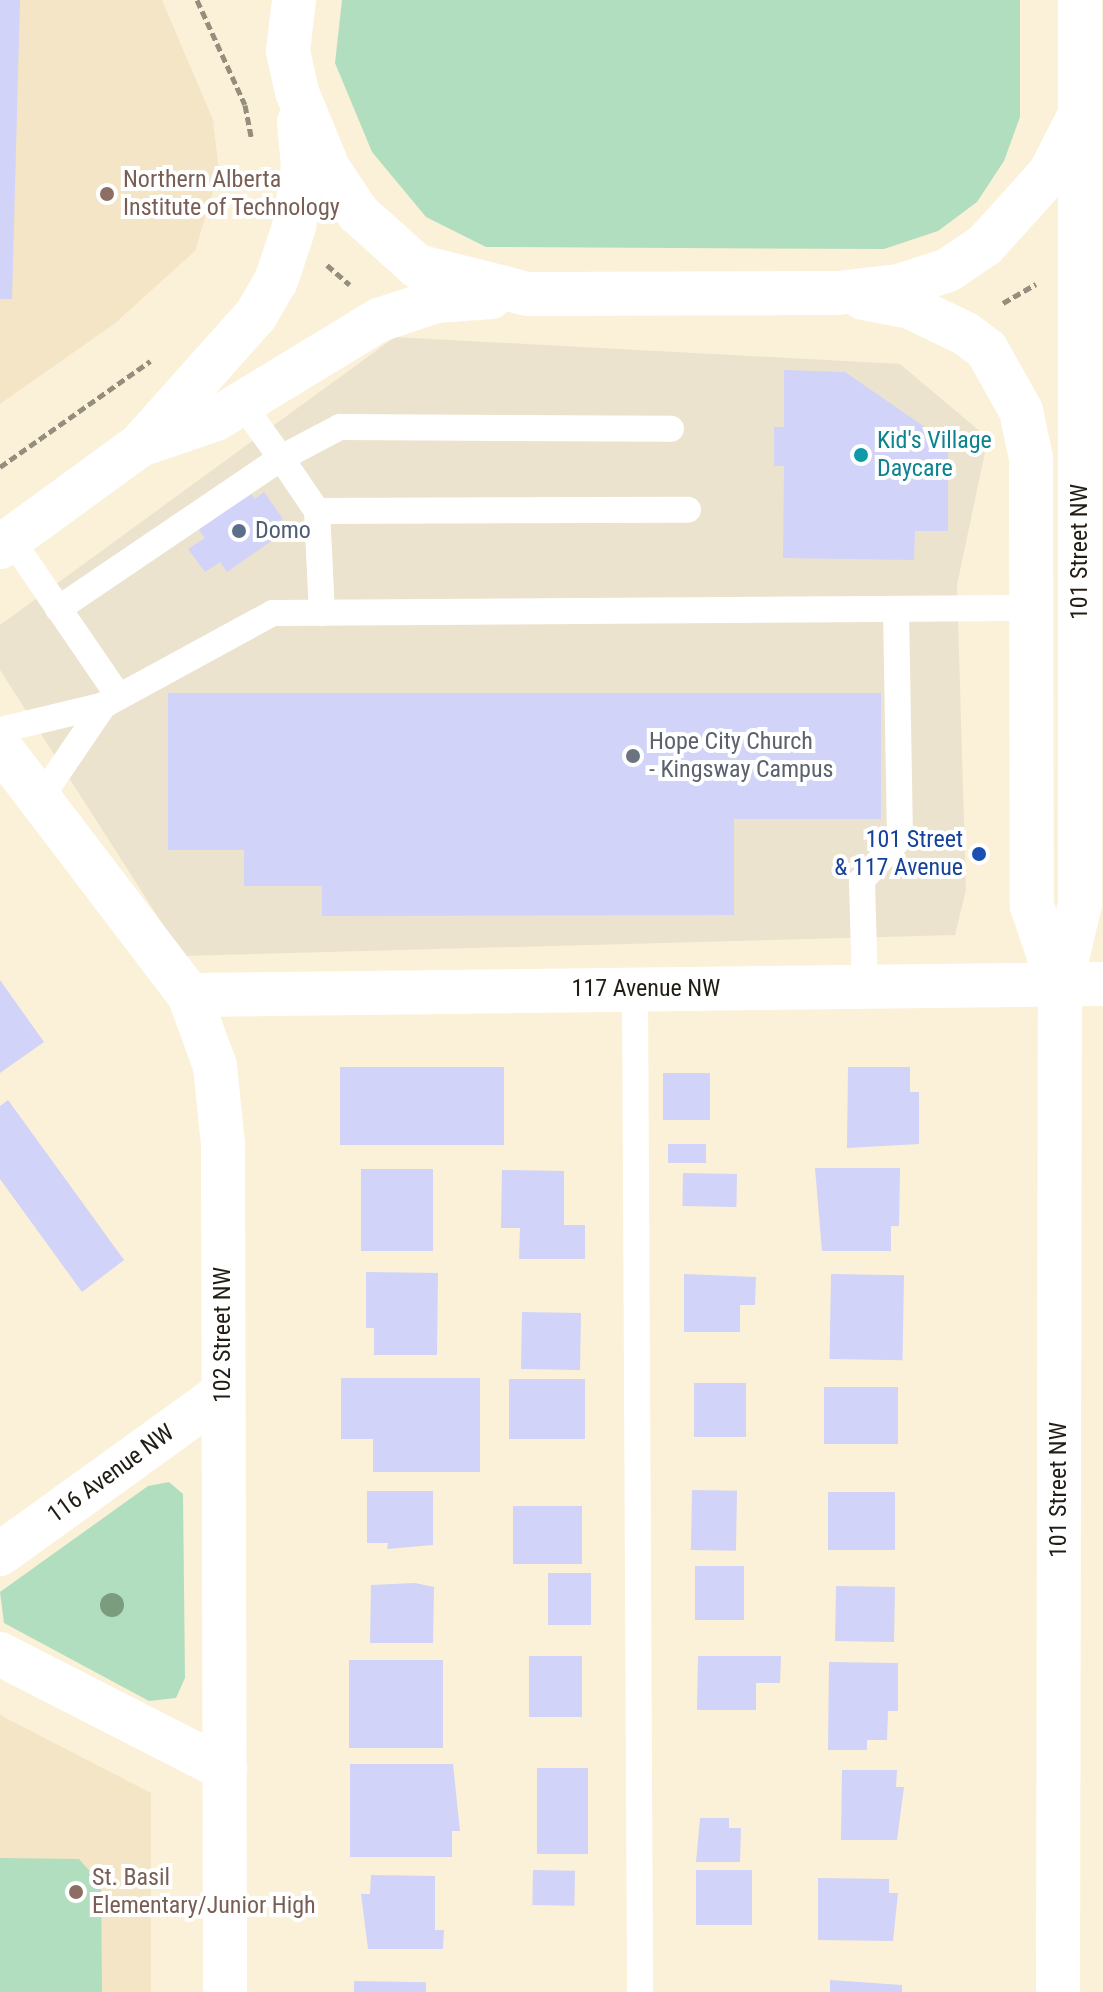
<!DOCTYPE html>
<style>
body{margin:0}
#map{position:relative;width:1103px;height:1992px;overflow:hidden;background:#fbf1d8;font-family:"Roboto Condensed",sans-serif}
div>[style]{position:absolute}
.commercial>*{inset:0;background:#ece3ce}
.built>*{inset:0;background:#f3e5c5}
.green>*{inset:0;background:#b1debe}
.building>*{inset:0;background:#d1d3f8;transform-origin:0 0}
.path>*{height:5px;margin-top:-2.5px;transform-origin:0;background:repeating-linear-gradient(90deg,#958e7d 0 8px,transparent 0 12px)}
.lane>*{height:26px;margin:-13px;padding:0 13px;transform-origin:13px;border-radius:13px;background:#fff}
.street>*{height:44px;margin:-22px;padding:0 22px;transform-origin:22px;border-radius:22px;background:#fff}
.secondary>*{height:44px;margin:-22px;padding:0 22px;transform-origin:22px;border-radius:22px;background:#fff}
.trees>*{width:24px;height:24px;margin:-12px;border-radius:50%;background:#7b9d7d}
.dots>*{width:22px;height:22px;translate:-50% -50%;box-sizing:border-box;border:4px solid #fff;border-radius:50%}
span{translate:-50% -50%;white-space:nowrap;text-align:center;line-height:1.15;-webkit-text-stroke:8px #fff;paint-order:stroke}
.education-label{font-size:24px;color:#785e54}
.left{translate:0 -50%;text-align:left}
.culture-label{font-size:24px;color:#0d838f}
.service-label{font-size:24px;color:#4e5e75}
.street-label{font-size:24px;color:#211d14}
.worship-label{font-size:24px;color:#5b616d}
.transit-label{font-size:24px;color:#164399}
.right{translate:-100% -50%;text-align:right}
</style>
<div id="map">
<div class="commercial">
<div style="clip-path:polygon(395px 337px,900px 364px,988px 438px,957px 585px,966px 890px,955px 935px,183px 956px,0 670px,0 625px)"></div>
</div>
<div class="built">
<div style="clip-path:polygon(0 0,162px 0,213px 120px,219px 172px,195px 251px,114px 324px,0 404px)"></div>
<div style="clip-path:polygon(0 1715px,151px 1793px,151px 1992px,0 1992px)"></div>
</div>
<div class="green">
<div style="clip-path:polygon(342px 0,1020px 0,1020px 117px,1004px 161px,977px 202px,938px 231px,884px 249px,486px 247px,426px 217px,372px 152px,335px 63px)"></div>
<div style="clip-path:polygon(169px 1482px,183px 1494px,185px 1678px,176px 1698px,149px 1701px,4px 1623px,0 1592px,148px 1486px)"></div>
<div style="clip-path:polygon(0 1858px,79px 1859px,101px 1884px,102px 1992px,0 1992px)"></div>
</div>
<div class="building">
<div style="clip-path:polygon(0 0,20px 0,12px 299px,0 299px)"></div>
<div style="clip-path:polygon(784px 370px,845px 372px,948px 443px,948px 531px,915px 531px,914px 560px,783px 558px,784px 466px,774px 466px,774px 427px,784px 427px)"></div>
<div style="clip-path:polygon(249px 491px,255px 499px,264px 492px,283px 519px,274px 526px,280px 535px,227px 572px,220px 562px,205px 572px,188px 549px,205px 538px,197px 527px)"></div>
<div style="clip-path:polygon(168px 693px,881px 693px,881px 819px,734px 819px,734px 915px,322px 916px,322px 886px,244px 886px,244px 850px,168px 850px)"></div>
<div style="clip-path:polygon(0 980px,44px 1042px,0 1073px)"></div>
<div style="left:340px;top:1067px;width:164px;height:78px"></div>
<div style="clip-path:polygon(848px 1067px,910px 1067px,910px 1092px,919px 1092px,919px 1144px,847px 1148px)"></div>
<div style="left:663px;top:1073px;width:47px;height:47px"></div>
<div style="clip-path:polygon(8px 1100px,124px 1260px,82px 1292px,0 1179px,0 1106px)"></div>
<div style="left:668px;top:1144px;width:38px;height:19px"></div>
<div style="clip-path:polygon(815px 1168px,900px 1168px,899px 1226px,891px 1226px,891px 1251px,822px 1251px)"></div>
<div style="left:361px;top:1169px;width:72px;height:82px"></div>
<div style="clip-path:polygon(502px 1170px,564px 1171px,564px 1225px,585px 1225px,585px 1259px,519px 1259px,520px 1228px,501px 1228px)"></div>
<div style="left:683px;top:1173px;width:54px;height:33px;rotate:1deg"></div>
<div style="clip-path:polygon(366px 1272px,438px 1273px,437px 1355px,374px 1355px,374px 1328px,366px 1328px)"></div>
<div style="clip-path:polygon(684px 1274px,756px 1277px,755px 1305px,740px 1305px,740px 1332px,684px 1332px)"></div>
<div style="left:831px;top:1274px;width:73px;height:85px;rotate:1deg"></div>
<div style="left:522px;top:1312px;width:59px;height:57px;rotate:1deg"></div>
<div style="clip-path:polygon(341px 1378px,480px 1378px,480px 1472px,373px 1472px,373px 1439px,341px 1439px)"></div>
<div style="left:509px;top:1379px;width:76px;height:60px"></div>
<div style="left:694px;top:1383px;width:52px;height:54px"></div>
<div style="left:824px;top:1387px;width:74px;height:57px"></div>
<div style="left:692px;top:1490px;width:45px;height:60px;rotate:1deg"></div>
<div style="clip-path:polygon(367px 1491px,433px 1491px,433px 1545px,387px 1549px,388px 1543px,367px 1543px)"></div>
<div style="left:828px;top:1492px;width:67px;height:58px"></div>
<div style="left:513px;top:1506px;width:69px;height:58px"></div>
<div style="left:695px;top:1566px;width:49px;height:54px"></div>
<div style="left:548px;top:1573px;width:43px;height:52px"></div>
<div style="clip-path:polygon(415px 1583px,434px 1587px,433px 1643px,370px 1643px,371px 1585px)"></div>
<div style="left:836px;top:1586px;width:59px;height:55px;rotate:1deg"></div>
<div style="left:529px;top:1656px;width:53px;height:61px"></div>
<div style="clip-path:polygon(698px 1656px,781px 1656px,780px 1683px,756px 1683px,756px 1710px,697px 1710px)"></div>
<div style="left:349px;top:1660px;width:94px;height:88px"></div>
<div style="clip-path:polygon(829px 1662px,898px 1663px,898px 1711px,888px 1711px,887px 1740px,867px 1740px,867px 1750px,828px 1750px)"></div>
<div style="clip-path:polygon(350px 1764px,453px 1764px,460px 1831px,452px 1831px,452px 1857px,350px 1857px)"></div>
<div style="left:537px;top:1768px;width:51px;height:86px"></div>
<div style="clip-path:polygon(842px 1770px,897px 1770px,896px 1787px,904px 1787px,897px 1840px,841px 1840px)"></div>
<div style="clip-path:polygon(700px 1818px,729px 1818px,729px 1828px,741px 1828px,740px 1862px,696px 1862px)"></div>
<div style="left:533px;top:1870px;width:42px;height:35px;rotate:1deg"></div>
<div style="left:696px;top:1870px;width:56px;height:55px"></div>
<div style="clip-path:polygon(371px 1875px,435px 1876px,435px 1930px,444px 1930px,443px 1949px,368px 1949px,361px 1894px,370px 1894px)"></div>
<div style="clip-path:polygon(818px 1878px,889px 1879px,889px 1893px,898px 1893px,893px 1941px,818px 1940px)"></div>
<div style="clip-path:polygon(830px 1980px,902px 1985px,902px 1992px,830px 1992px)"></div>
<div style="left:354px;top:1981px;width:72px;height:11px;rotate:1deg"></div>
</div>
<div class="path">
<div style="left:197px;top:0;width:115px;rotate:65.4deg"></div>
<div style="left:245px;top:105px;width:32px;rotate:79deg"></div>
<div style="left:327px;top:265px;width:30px;rotate:41deg"></div>
<div style="left:1003px;top:303px;width:38px;rotate:-30deg"></div>
<div style="left:0;top:467px;width:184px;rotate:-35.2deg"></div>
</div>
<div class="lane">
<div style="left:317px;top:511px;width:371px;rotate:-0.2deg"></div>
<div style="left:11px;top:539px;width:191px;rotate:55.6deg"></div>
<div style="left:58px;top:609px;width:269px;rotate:-34.1deg"></div>
<div style="left:281px;top:458px;width:67px;rotate:-125.8deg"></div>
<div style="left:322px;top:613px;width:102px;rotate:-92.8deg"></div>
<div style="left:317px;top:511px;width:64px;rotate:-124.2deg"></div>
<div style="left:281px;top:458px;width:67px;rotate:-27.7deg"></div>
<div style="left:340px;top:427px;width:331px;rotate:0.3deg"></div>
<div style="left:0;top:730px;width:107px;rotate:-13.5deg"></div>
<div style="left:104px;top:705px;width:192px;rotate:-28.6deg"></div>
<div style="left:273px;top:613px;width:759px;rotate:-0.38deg"></div>
<div style="left:40px;top:799px;width:114px;rotate:-55.8deg"></div>
<div style="left:635px;top:988px;width:1004px;rotate:89.71deg"></div>
<div style="left:865px;top:989px;width:109px;rotate:-91.6deg"></div>
<div style="left:862px;top:880px;width:57px;rotate:-47.9deg"></div>
<div style="left:900px;top:838px;width:229px;rotate:-91deg"></div>
</div>
<div class="street">
<div style="left:0;top:747px;width:312px;rotate:52.7deg"></div>
<div style="left:189px;top:995px;width:76px;rotate:69.9deg"></div>
<div style="left:215px;top:1066px;width:79px;rotate:84.2deg"></div>
<div style="left:223px;top:1145px;width:847px;rotate:89.86deg"></div>
<div style="left:189px;top:995px;width:914px;rotate:-0.69deg"></div>
<div style="left:0;top:1554px;width:275px;rotate:-35.8deg"></div>
<div style="left:0;top:1654px;width:253px;rotate:27.1deg"></div>
</div>
<div class="secondary">
<div style="left:294px;top:0;width:51px;rotate:96.7deg"></div>
<div style="left:288px;top:51px;width:42px;rotate:77.6deg"></div>
<div style="left:297px;top:92px;width:82px;rotate:67.8deg"></div>
<div style="left:328px;top:168px;width:54px;rotate:56.3deg"></div>
<div style="left:358px;top:213px;width:79px;rotate:41.9deg"></div>
<div style="left:417px;top:266px;width:114px;rotate:14.2deg"></div>
<div style="left:528px;top:294px;width:309px;rotate:-0.2deg"></div>
<div style="left:837px;top:293px;width:62px;rotate:-6.4deg"></div>
<div style="left:899px;top:286px;width:52px;rotate:-18.1deg"></div>
<div style="left:948px;top:270px;width:45px;rotate:-34deg"></div>
<div style="left:985px;top:245px;width:97px;rotate:-47.9deg"></div>
<div style="left:1050px;top:173px;width:57px;rotate:-63deg"></div>
<div style="left:863px;top:298px;width:48px;rotate:10.8deg"></div>
<div style="left:910px;top:307px;width:62px;rotate:25.7deg"></div>
<div style="left:966px;top:334px;width:26px;rotate:37deg"></div>
<div style="left:987px;top:350px;width:70px;rotate:60.9deg"></div>
<div style="left:1021px;top:411px;width:48px;rotate:78deg"></div>
<div style="left:1031px;top:458px;width:448px;rotate:89.9deg"></div>
<div style="left:1032px;top:906px;width:88px;rotate:71.4deg"></div>
<div style="left:140px;top:445px;width:80px;rotate:-18.9deg"></div>
<div style="left:216px;top:419px;width:191px;rotate:-31.3deg"></div>
<div style="left:379px;top:320px;width:60px;rotate:-18.4deg"></div>
<div style="left:436px;top:301px;width:55px;rotate:-4.2deg"></div>
<div style="left:0;top:547px;width:173px;rotate:-36.1deg"></div>
<div style="left:140px;top:445px;width:174px;rotate:-48.3deg"></div>
<div style="left:256px;top:315px;width:39px;rotate:-60deg"></div>
<div style="left:276px;top:281px;width:57px;rotate:-71.6deg"></div>
<div style="left:294px;top:227px;width:61px;rotate:-81.5deg"></div>
<div style="left:303px;top:167px;width:45px;rotate:-95.1deg"></div>
<div style="left:1058px;top:1992px;width:1003px;rotate:-89.89deg"></div>
<div style="left:1060px;top:989px;width:87px;rotate:-76.8deg"></div>
<div style="left:1080px;top:904px;width:904px;rotate:-90deg"></div>
</div>
<div class="trees">
<div style="left:112px;top:1605px"></div>
</div>
<div class="dots">
<div style="left:107px;top:194px;background:#8d6e63"></div>
<div style="left:861px;top:455px;background:#0f9aa8"></div>
<div style="left:239px;top:531px;background:#5c6f8a"></div>
<div style="left:633px;top:756px;background:#6b7280"></div>
<div style="left:979px;top:854px;background:#1a4fb4"></div>
<div style="left:76px;top:1892px;background:#8d6e63"></div>
</div>
<div class="education-label">
<span class="left" style="left:123px;top:194px">Northern Alberta<br>Institute of Technology</span>
<span class="left" style="left:92px;top:1892px">St. Basil<br>Elementary/Junior High</span>
</div>
<div class="culture-label">
<span class="left" style="left:877px;top:455px">Kid's Village<br>Daycare</span>
</div>
<div class="service-label">
<span class="left" style="left:255px;top:531px">Domo</span>
</div>
<div class="street-label">
<span style="left:1080px;top:552px;rotate:-90deg">101 Street NW</span>
<span style="left:646px;top:989px">117 Avenue NW</span>
<span style="left:223px;top:1335px;rotate:-90deg">102 Street NW</span>
<span style="left:111px;top:1474px;rotate:-36deg">116 Avenue NW</span>
<span style="left:1059px;top:1490px;rotate:-90deg">101 Street NW</span>
</div>
<div class="worship-label">
<span class="left" style="left:649px;top:756px">Hope City Church<br>- Kingsway Campus</span>
</div>
<div class="transit-label">
<span class="right" style="left:963px;top:854px">101 Street<br>&amp; 117 Avenue</span>
</div>
</div>
